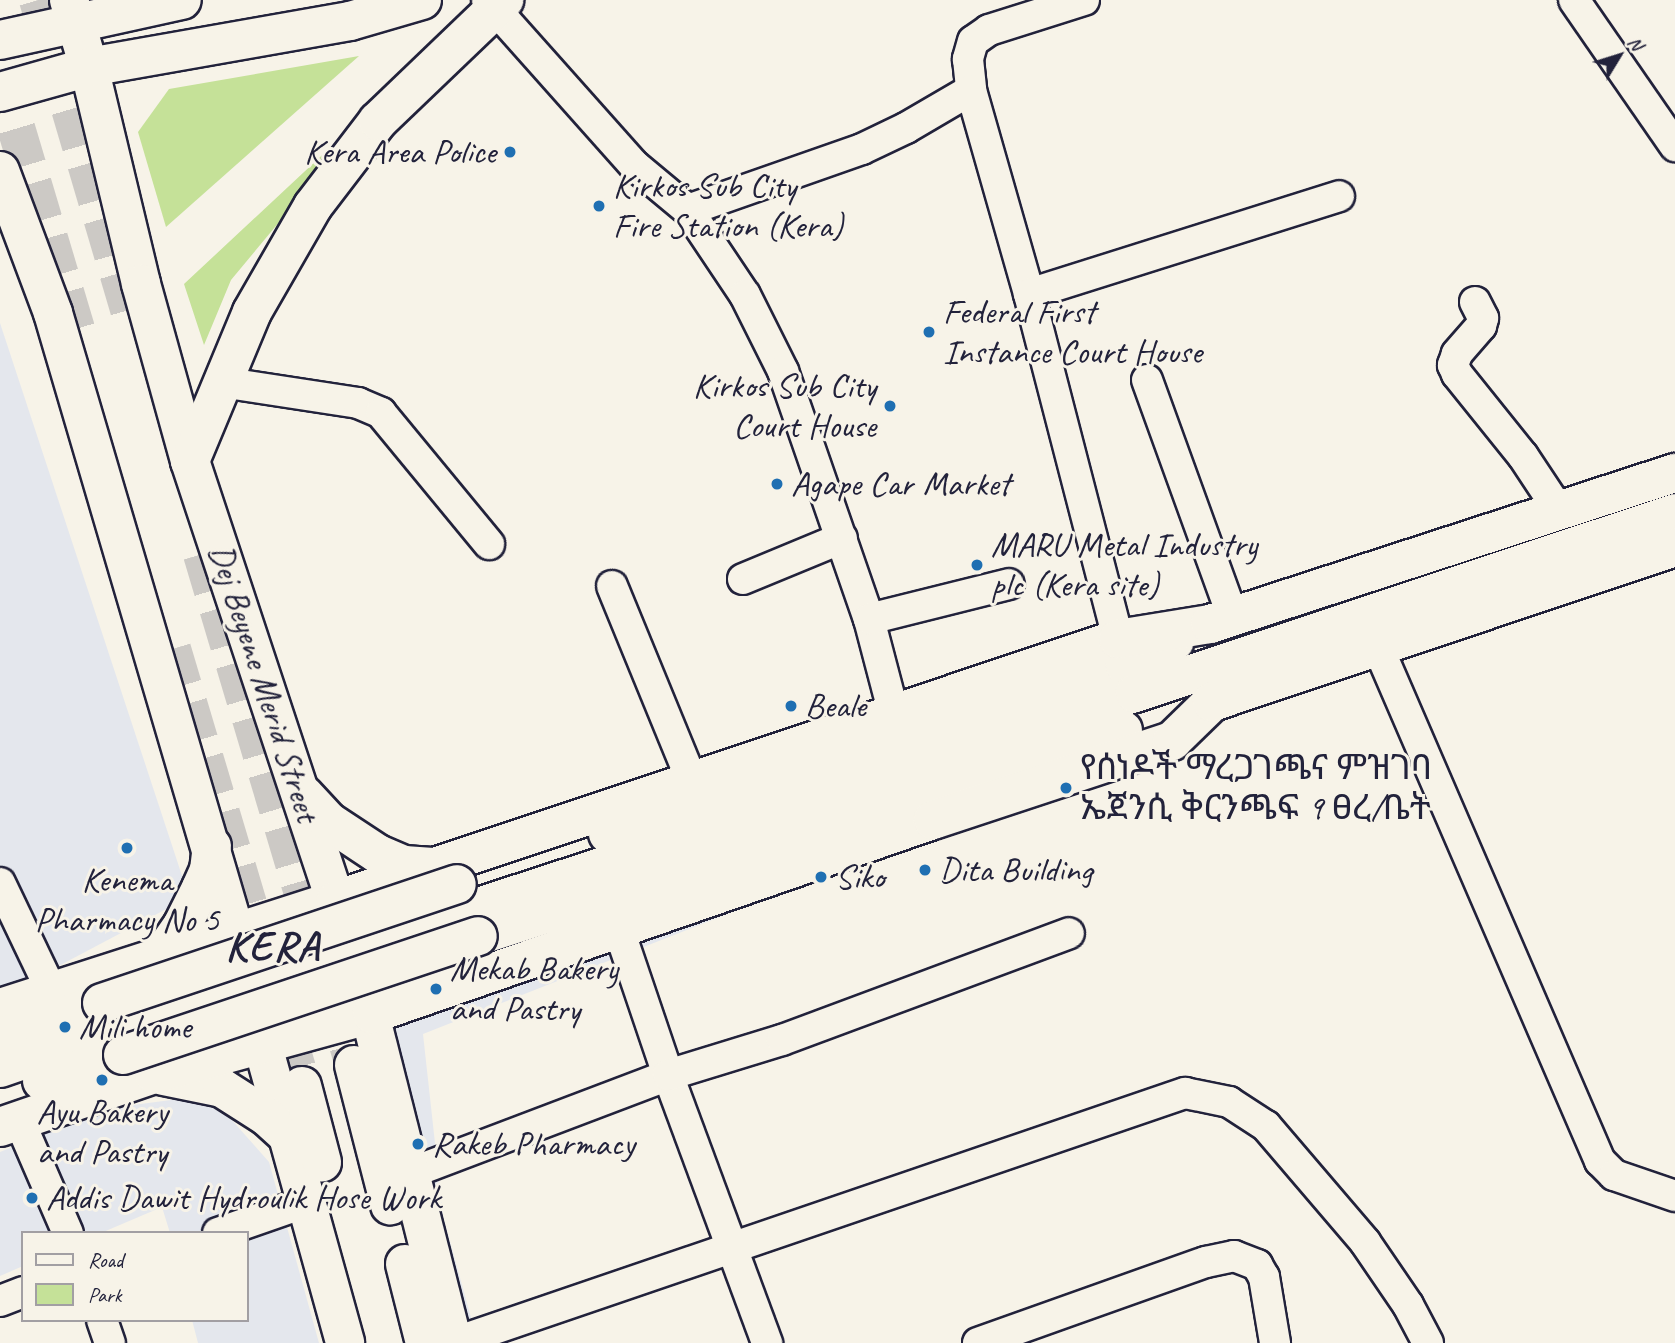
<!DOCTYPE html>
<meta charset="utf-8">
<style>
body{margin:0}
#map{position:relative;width:1675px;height:1343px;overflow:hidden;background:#f7f3e8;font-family:Caveat,"Noto Sans Ethiopic",sans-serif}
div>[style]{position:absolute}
.built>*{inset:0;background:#e4e7ed}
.green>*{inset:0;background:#c5e198}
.major-tunnel>*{height:38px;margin-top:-19px;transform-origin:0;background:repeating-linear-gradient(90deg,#ccc9c5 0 38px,transparent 0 57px)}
.roads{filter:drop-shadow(2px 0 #22223b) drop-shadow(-2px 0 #22223b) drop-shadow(0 2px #22223b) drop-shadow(0 -2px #22223b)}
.minor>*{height:30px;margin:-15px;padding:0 15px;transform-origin:15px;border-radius:15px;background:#f7f3e8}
.major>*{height:38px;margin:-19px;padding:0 19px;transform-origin:19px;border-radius:19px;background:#f7f3e8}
.bridges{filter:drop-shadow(2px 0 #22223b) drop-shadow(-2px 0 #22223b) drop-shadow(0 2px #22223b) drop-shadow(0 -2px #22223b)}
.major-bridge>*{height:38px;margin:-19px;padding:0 19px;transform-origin:19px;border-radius:19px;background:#f7f3e8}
.dots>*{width:19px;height:19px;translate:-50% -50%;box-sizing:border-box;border:4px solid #f7f3e8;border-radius:50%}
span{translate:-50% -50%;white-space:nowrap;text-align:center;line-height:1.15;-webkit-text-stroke:6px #f7f3e8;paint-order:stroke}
.poi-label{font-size:35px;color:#22223b}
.right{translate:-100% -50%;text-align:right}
.left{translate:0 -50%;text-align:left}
.street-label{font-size:35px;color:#22223b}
.district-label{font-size:42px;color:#22223b;font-weight:700;letter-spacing:2px}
.legend{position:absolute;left:21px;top:1231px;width:228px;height:91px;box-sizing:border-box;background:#f7f3e8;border:2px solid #a29fa3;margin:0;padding:9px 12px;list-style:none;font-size:21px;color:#22223b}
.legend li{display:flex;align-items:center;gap:14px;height:35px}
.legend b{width:35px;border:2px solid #a29fa3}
.north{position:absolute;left:1584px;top:21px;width:70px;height:70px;-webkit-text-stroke:5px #f7f3e8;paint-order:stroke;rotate:52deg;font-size:19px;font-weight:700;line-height:28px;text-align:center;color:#22223b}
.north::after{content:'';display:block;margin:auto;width:24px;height:32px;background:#22223b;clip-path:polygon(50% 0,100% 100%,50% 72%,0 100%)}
</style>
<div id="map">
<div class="built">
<div style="clip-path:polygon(0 323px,189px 897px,0 997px)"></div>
<div style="clip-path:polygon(882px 853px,423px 1034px,443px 1216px,478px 1343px,442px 1343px,370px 1050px,392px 989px)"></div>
<div style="clip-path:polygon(194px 1097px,230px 1118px,269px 1162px,319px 1343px,198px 1343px,192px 1320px,247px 1320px,247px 1233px,170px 1233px,162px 1207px,101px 1233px,23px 1233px,23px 1266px,0 1276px,0 1152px,110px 1108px)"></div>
</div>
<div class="green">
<div style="clip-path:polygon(359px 56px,166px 227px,138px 132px,169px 89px)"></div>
<div style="clip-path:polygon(380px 101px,231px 280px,204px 345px,184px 284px)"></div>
</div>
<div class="major-tunnel">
<div style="left:38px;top:0;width:336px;rotate:73.6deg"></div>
<div style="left:0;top:74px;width:270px;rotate:73.4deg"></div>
<div style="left:202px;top:554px;width:533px;rotate:73.43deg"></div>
<div style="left:172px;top:649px;width:456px;rotate:73.4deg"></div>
</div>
<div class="roads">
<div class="minor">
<div style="left:487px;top:0;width:221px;rotate:48.3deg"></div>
<div style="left:634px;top:165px;width:70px;rotate:39.8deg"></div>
<div style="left:688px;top:210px;width:102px;rotate:56.2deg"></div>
<div style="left:745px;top:295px;width:85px;rotate:63.4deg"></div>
<div style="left:783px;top:371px;width:262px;rotate:70.9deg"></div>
<div style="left:869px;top:619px;width:98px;rotate:75.3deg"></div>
<div style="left:1084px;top:0;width:100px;rotate:162.5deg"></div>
<div style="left:989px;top:30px;width:19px;rotate:145deg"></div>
<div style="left:973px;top:41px;width:19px;rotate:106deg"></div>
<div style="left:968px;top:59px;width:31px;rotate:84deg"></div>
<div style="left:971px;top:90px;width:212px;rotate:74.1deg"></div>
<div style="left:1029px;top:294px;width:356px;rotate:75.5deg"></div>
<div style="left:1574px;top:0;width:178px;rotate:55.3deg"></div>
<div style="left:688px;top:210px;width:184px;rotate:-19.3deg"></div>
<div style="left:862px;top:149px;width:49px;rotate:-25.5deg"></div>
<div style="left:906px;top:128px;width:75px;rotate:-30.3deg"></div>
<div style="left:1029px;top:294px;width:325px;rotate:-17.5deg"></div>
<div style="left:1475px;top:302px;width:18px;rotate:63deg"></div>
<div style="left:1483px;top:318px;width:8px;rotate:104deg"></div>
<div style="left:1481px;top:326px;width:37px;rotate:131deg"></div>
<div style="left:1457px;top:354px;width:12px;rotate:110deg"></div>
<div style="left:1453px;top:365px;width:10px;rotate:66deg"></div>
<div style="left:1457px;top:374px;width:105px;rotate:51.2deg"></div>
<div style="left:1523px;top:456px;width:67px;rotate:56.5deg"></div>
<div style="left:1147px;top:380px;width:252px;rotate:70.1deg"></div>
<div style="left:221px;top:382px;width:139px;rotate:8.7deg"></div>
<div style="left:358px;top:403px;width:25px;rotate:23deg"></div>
<div style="left:381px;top:413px;width:170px;rotate:50.5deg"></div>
<div style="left:743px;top:579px;width:107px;rotate:-22.5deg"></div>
<div style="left:612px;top:586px;width:209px;rotate:67.7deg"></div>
<div style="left:869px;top:619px;width:144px;rotate:-14deg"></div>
<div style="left:1378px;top:647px;width:560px;rotate:66.64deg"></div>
<div style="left:1600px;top:1161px;width:20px;rotate:45deg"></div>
<div style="left:1614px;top:1175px;width:65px;rotate:19deg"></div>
<div style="left:0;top:883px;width:121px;rotate:64.5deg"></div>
<div style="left:619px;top:930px;width:153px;rotate:71.3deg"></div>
<div style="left:668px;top:1075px;width:286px;rotate:69.7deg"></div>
<div style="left:19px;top:1120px;width:123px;rotate:66.6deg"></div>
<div style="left:408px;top:1174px;width:278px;rotate:-20.8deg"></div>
<div style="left:668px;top:1075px;width:119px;rotate:-17.1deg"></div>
<div style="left:782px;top:1040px;width:306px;rotate:-20.4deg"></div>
<div style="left:218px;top:1233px;width:94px;rotate:-19.2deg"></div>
<div style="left:0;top:1301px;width:25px;rotate:-21deg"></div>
<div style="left:102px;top:1320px;width:24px;rotate:71deg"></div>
<div style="left:453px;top:1343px;width:774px;rotate:-18.86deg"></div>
<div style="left:1185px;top:1093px;width:45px;rotate:11.6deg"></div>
<div style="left:1229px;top:1102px;width:44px;rotate:33deg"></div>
<div style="left:1266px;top:1126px;width:153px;rotate:49.5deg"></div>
<div style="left:1365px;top:1242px;width:76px;rotate:55.7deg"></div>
<div style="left:1408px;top:1305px;width:43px;rotate:62.2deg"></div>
<div style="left:978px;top:1343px;width:242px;rotate:-19.6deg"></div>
<div style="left:1206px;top:1262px;width:29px;rotate:-12deg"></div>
<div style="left:1234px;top:1256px;width:25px;rotate:21deg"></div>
<div style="left:1257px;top:1265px;width:14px;rotate:60deg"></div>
<div style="left:1264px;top:1277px;width:67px;rotate:80.5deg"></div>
</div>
<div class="major">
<div style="left:69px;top:0;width:70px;rotate:73.4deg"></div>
<div style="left:89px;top:67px;width:223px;rotate:76.5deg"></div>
<div style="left:141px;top:284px;width:184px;rotate:74.5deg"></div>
<div style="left:190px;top:461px;width:487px;rotate:71.7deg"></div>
<div style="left:0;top:40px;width:186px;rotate:-12.4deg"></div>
<div style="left:0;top:92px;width:92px;rotate:-15.7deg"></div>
<div style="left:89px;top:67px;width:265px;rotate:-10deg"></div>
<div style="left:350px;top:21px;width:75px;rotate:-16.3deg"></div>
<div style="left:0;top:171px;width:152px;rotate:69.5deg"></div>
<div style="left:53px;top:313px;width:670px;rotate:73.62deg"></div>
<div style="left:190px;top:461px;width:161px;rotate:-67.4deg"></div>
<div style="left:252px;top:312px;width:122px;rotate:-60.1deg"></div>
<div style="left:313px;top:206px;width:107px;rotate:-52.6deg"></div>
<div style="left:378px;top:121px;width:175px;rotate:-43.8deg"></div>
<div style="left:304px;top:795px;width:35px;rotate:47deg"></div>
<div style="left:328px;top:821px;width:60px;rotate:33.4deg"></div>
<div style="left:378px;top:854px;width:28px;rotate:23deg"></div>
<div style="left:404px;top:865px;width:29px;rotate:4deg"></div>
<div style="left:608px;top:834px;width:544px;rotate:-18deg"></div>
<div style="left:1125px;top:666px;width:55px;rotate:-26.1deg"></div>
<div style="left:478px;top:936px;width:677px;rotate:-17.71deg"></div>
<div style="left:161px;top:956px;width:37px;rotate:-55deg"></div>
<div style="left:182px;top:926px;width:42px;rotate:-63.4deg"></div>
<div style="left:201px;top:888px;width:20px;rotate:-66deg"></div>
<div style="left:209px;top:870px;width:24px;rotate:-83deg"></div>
<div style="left:364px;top:991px;width:363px;rotate:75.8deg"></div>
<div style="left:0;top:1008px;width:353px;rotate:-17.8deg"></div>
<div style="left:336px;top:900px;width:824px;rotate:-18.46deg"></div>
<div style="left:1118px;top:639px;width:93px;rotate:-9.3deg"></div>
<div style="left:1210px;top:624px;width:489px;rotate:-18deg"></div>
<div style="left:256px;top:1021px;width:334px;rotate:74.5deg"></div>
<div style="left:0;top:1037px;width:95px;rotate:-18.4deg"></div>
<div style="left:354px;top:1065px;width:145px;rotate:75.6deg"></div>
<div style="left:0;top:1068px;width:262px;rotate:-19.1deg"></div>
<div style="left:248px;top:982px;width:933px;rotate:-18.05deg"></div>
<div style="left:1135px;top:693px;width:569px;rotate:-18.43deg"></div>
<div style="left:163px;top:1076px;width:60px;rotate:11.5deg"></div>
<div style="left:222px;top:1088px;width:52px;rotate:32.5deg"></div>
<div style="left:266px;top:1116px;width:30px;rotate:42deg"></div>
<div style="left:42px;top:1081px;width:85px;rotate:-17.8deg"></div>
<div style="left:302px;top:1086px;width:79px;rotate:75.3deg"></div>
<div style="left:0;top:1127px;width:163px;rotate:-19deg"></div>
<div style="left:154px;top:1074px;width:226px;rotate:-15.4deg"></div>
<div style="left:372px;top:1014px;width:594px;rotate:-19.08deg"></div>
<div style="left:933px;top:820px;width:252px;rotate:-18.3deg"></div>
<div style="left:1172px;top:741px;width:56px;rotate:-44.3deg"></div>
<div style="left:1212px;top:702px;width:488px;rotate:-18.5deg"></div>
<div style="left:405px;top:1264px;width:81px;rotate:75.8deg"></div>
</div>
</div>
<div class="bridges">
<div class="major-bridge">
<div style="left:102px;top:1003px;width:374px;rotate:-18.5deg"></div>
<div style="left:123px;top:1055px;width:374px;rotate:-18.5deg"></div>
</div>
</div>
<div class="dots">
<div style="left:510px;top:152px;background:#1f6fb2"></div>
<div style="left:599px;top:206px;background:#1f6fb2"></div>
<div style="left:929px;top:332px;background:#1f6fb2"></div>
<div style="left:890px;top:406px;background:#1f6fb2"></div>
<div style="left:777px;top:484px;background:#1f6fb2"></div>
<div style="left:977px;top:565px;background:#1f6fb2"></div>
<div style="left:791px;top:706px;background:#1f6fb2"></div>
<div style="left:1066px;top:788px;background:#1f6fb2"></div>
<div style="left:127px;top:848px;background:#1f6fb2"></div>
<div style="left:925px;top:870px;background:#1f6fb2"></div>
<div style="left:821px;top:877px;background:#1f6fb2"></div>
<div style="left:436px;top:989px;background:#1f6fb2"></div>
<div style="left:65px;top:1027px;background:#1f6fb2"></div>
<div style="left:102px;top:1080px;background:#1f6fb2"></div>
<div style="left:418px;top:1144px;background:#1f6fb2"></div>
<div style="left:32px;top:1198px;background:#1f6fb2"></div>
</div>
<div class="poi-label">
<span class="right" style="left:496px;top:152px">Kera Area Police</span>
<span class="left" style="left:613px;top:206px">Kirkos Sub City<br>Fire Station (Kera)</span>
<span class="left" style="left:943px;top:332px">Federal First<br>Instance Court House</span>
<span class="right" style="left:876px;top:406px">Kirkos Sub City<br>Court House</span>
<span class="left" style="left:791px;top:484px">Agape Car Market</span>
<span class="left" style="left:991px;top:565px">MARU Metal Industry<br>plc (Kera site)</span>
<span class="left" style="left:805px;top:706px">Beale</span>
<span class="left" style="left:1080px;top:788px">የሰነዶች ማረጋገጫና ምዝገባ<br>ኤጀንሲ ቅርንጫፍ 9 ፀረ/ቤት</span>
<span class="left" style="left:939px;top:870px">Dita Building</span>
<span class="left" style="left:835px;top:877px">Siko</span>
<span style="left:127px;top:900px">Kenema<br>Pharmacy No 5</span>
<span class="left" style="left:450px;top:989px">Mekab Bakery<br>and Pastry</span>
<span class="left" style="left:79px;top:1027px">Mili home</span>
<span style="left:102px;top:1132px">Ayu Bakery<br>and Pastry</span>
<span class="left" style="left:432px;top:1144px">Rakeb Pharmacy</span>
<span class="left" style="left:46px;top:1198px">Addis Dawit Hydroulik Hose Work</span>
</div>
<div class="street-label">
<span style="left:264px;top:683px;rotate:72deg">Dej Beyene Merid Street</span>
</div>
<div class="district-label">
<span style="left:273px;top:947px">KERA</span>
</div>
<ul class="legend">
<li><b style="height:9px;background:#f7f3e8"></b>Road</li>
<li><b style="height:19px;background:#c5e198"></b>Park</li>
</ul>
<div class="north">N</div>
</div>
